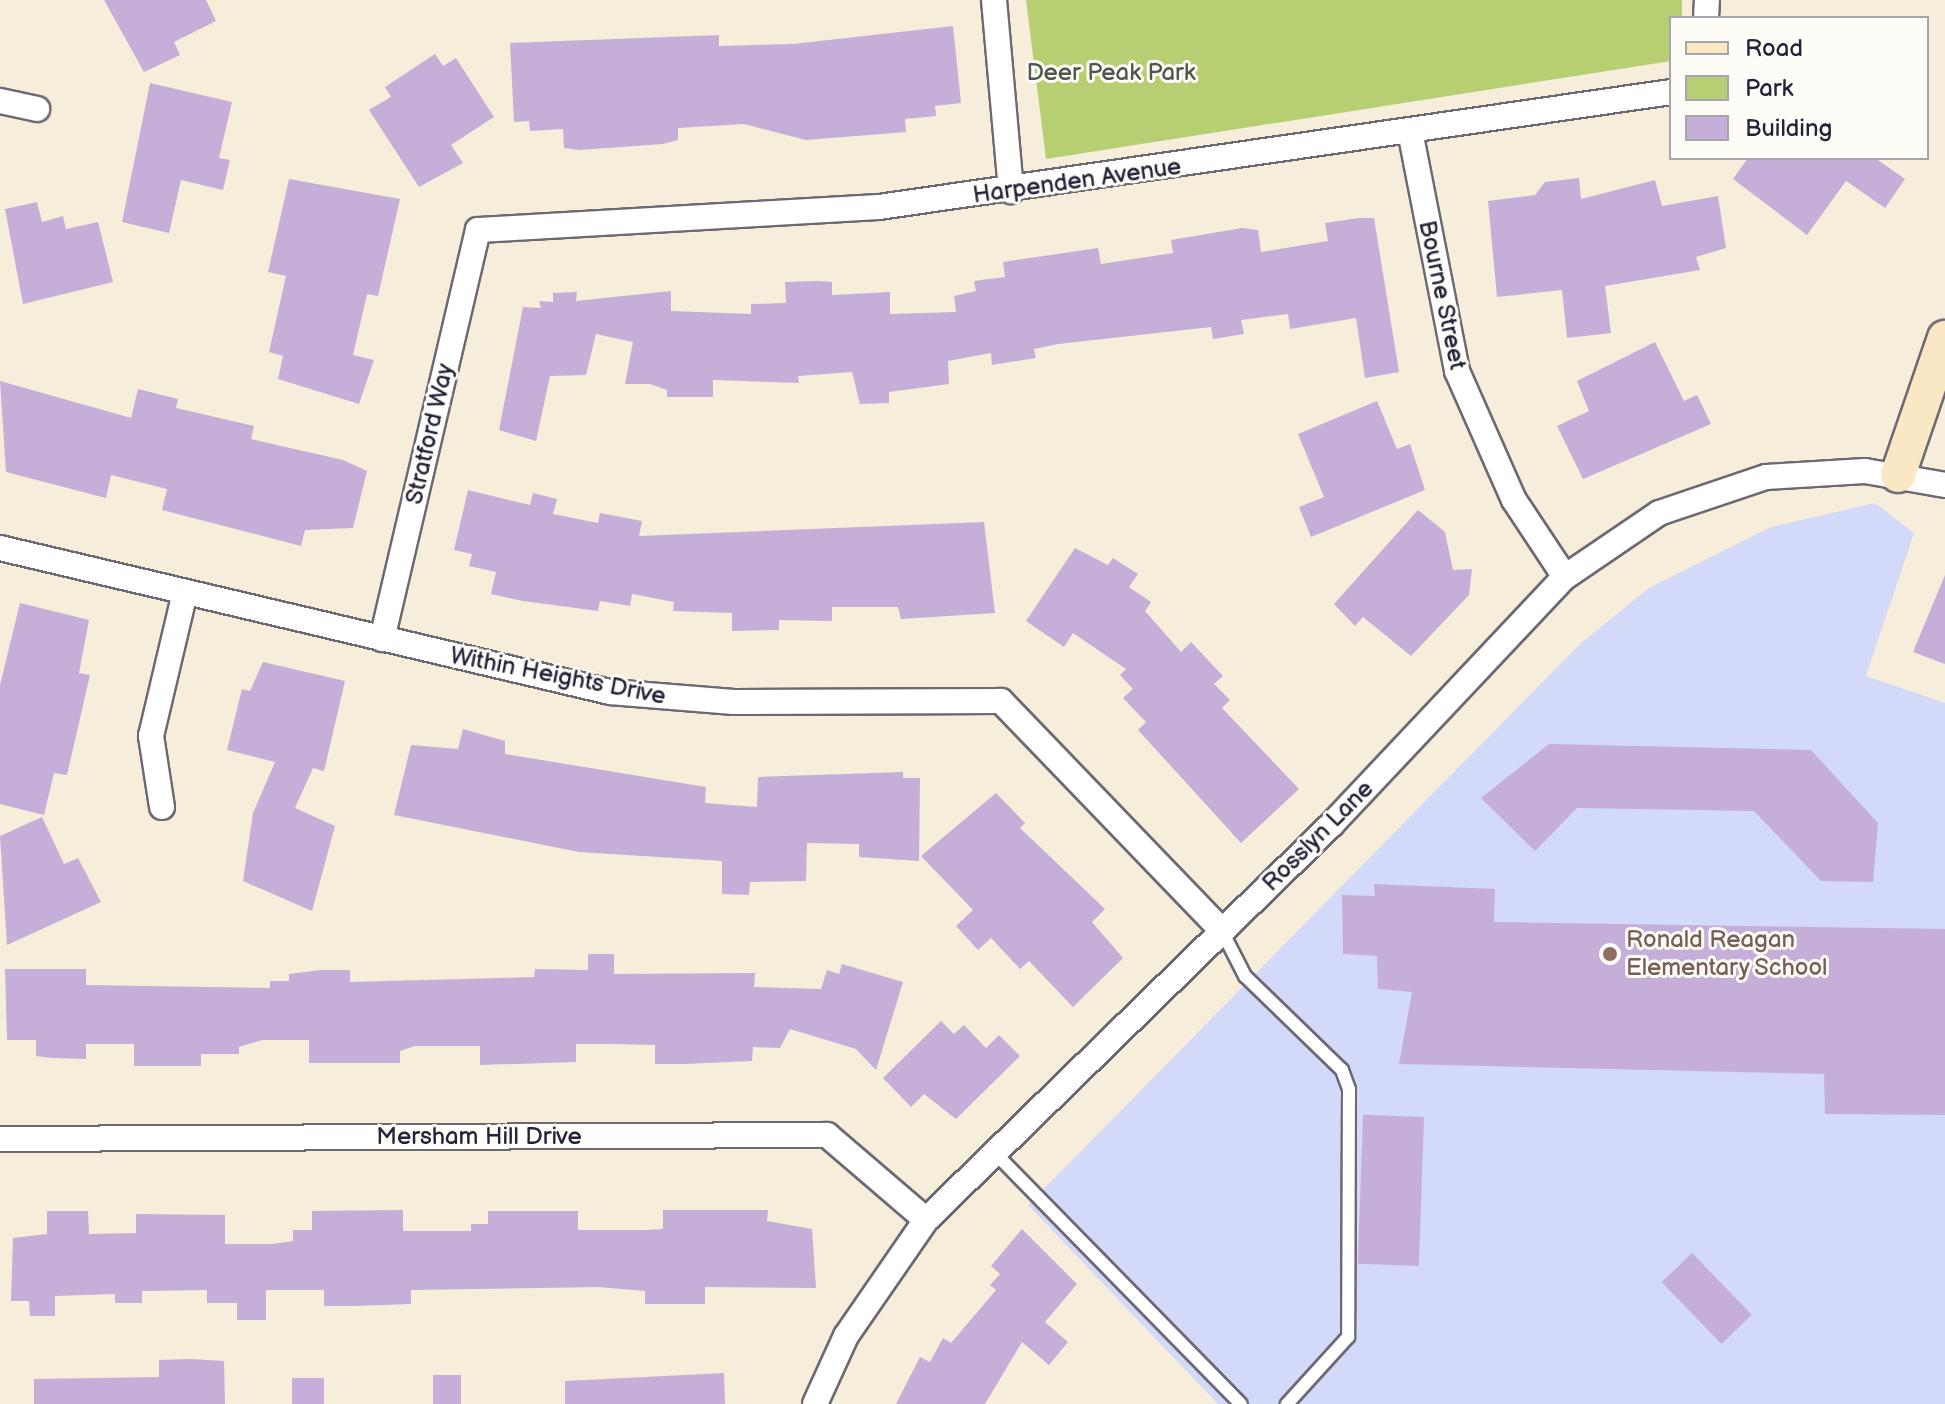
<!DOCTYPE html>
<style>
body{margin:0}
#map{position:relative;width:1945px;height:1404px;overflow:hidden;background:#f6edda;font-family:"Balsamiq Sans",sans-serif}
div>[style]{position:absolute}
.built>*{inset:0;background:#d3d9f9}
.green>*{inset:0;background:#b7cf73}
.building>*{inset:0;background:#c5afd8;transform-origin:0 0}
.roads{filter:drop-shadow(2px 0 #6c6973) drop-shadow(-2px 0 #6c6973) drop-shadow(0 2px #6c6973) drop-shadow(0 -2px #6c6973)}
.lane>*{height:12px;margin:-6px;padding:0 6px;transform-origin:6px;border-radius:6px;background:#fff}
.street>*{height:24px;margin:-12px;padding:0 12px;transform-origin:12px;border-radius:12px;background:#fff}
.secondary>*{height:34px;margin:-17px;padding:0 17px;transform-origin:17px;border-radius:17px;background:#fae7c3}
.dots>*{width:22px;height:22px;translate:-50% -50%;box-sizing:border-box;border:4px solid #fdfcf7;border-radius:50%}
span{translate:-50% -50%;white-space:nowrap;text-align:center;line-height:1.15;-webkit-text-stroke:6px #fdfcf7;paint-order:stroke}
.park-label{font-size:24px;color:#4f564c}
.street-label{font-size:24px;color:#22223b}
.education-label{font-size:24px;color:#785e54}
.left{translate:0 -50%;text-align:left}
.legend{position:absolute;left:1669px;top:16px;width:260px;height:144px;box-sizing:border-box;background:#fdfcf7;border:2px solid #a5a5ac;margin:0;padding:10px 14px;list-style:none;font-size:24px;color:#22223b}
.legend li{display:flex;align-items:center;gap:16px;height:40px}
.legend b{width:40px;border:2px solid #a5a5ac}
</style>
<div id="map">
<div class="built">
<div style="clip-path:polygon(1875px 503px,1914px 533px,1866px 676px,1945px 703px,1945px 1404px,1218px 1404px,1028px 1205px,1580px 644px,1649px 588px,1771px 527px)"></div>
</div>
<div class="green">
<div style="clip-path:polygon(1026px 0,1682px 0,1682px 18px,1671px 18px,1671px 61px,1046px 159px)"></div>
</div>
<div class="building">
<div style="clip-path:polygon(104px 0,206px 0,216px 21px,174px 42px,180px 55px,144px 72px)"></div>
<div style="clip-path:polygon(953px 26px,961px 103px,935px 106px,936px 116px,905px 119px,906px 132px,806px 140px,744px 124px,678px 128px,678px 140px,663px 144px,579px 150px,564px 148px,563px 129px,530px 131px,529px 121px,514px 122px,510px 43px,719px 35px,719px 46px,793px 44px)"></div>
<div style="clip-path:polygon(435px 54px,443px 66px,456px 58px,494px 117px,451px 145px,463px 163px,419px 187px,369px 110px,391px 97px,385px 87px)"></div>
<div style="clip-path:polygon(150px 83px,232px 102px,219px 158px,230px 160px,223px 190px,181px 180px,169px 233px,122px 222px)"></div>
<div style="clip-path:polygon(1748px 158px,1875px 158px,1905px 179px,1885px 208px,1846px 181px,1807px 235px,1733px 179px)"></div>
<div style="clip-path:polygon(1579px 178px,1581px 199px,1655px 180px,1662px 206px,1718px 196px,1726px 248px,1696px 257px,1700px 270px,1605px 286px,1611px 333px,1567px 338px,1562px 290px,1497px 297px,1488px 201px,1535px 195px,1545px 182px)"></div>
<div style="clip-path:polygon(289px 179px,400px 199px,378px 296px,367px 294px,353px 355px,374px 360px,359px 404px,278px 379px,283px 356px,269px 352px,286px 276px,268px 272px)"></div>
<div style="clip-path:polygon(37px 202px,42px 222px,63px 216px,66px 229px,98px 222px,113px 282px,23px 304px,5px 209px)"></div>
<div style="clip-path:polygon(1359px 218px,1374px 218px,1399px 372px,1365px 378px,1356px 318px,1290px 329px,1288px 314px,1241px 320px,1244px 334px,1213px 339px,1211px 327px,1058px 344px,1034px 349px,1036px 358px,992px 365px,991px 353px,948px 361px,949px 384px,889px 392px,889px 403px,860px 404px,852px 372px,798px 376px,799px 383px,713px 380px,713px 397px,667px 397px,667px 390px,650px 384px,625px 384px,633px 342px,596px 334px,586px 375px,550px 376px,536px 441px,499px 430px,523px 307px,541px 308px,539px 301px,553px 302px,553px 293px,577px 292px,576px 301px,671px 291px,671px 311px,751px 314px,751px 304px,786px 303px,785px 282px,817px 281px,832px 282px,832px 295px,890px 292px,890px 314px,956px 312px,954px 296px,976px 291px,974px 281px,1005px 277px,1003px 262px,1098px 248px,1101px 264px,1173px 253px,1171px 240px,1242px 228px,1258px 230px,1261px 252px,1328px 241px,1325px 223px)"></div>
<div style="clip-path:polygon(1655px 342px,1684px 401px,1697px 395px,1711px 424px,1583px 479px,1557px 426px,1589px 411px,1577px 381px)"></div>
<div style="clip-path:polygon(0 381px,131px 418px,138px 389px,178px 399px,176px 408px,254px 426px,251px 439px,343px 460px,367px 471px,353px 528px,305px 530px,301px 546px,162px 510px,167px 489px,111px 475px,106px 498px,6px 472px)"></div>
<div style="clip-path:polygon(1377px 401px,1397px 449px,1410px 444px,1425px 490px,1311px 537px,1299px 507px,1324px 497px,1298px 434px)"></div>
<div style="clip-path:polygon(468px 490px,530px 505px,533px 493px,557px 499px,553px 514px,598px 523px,600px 513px,642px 521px,639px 536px,984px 522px,995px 613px,901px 619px,898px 607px,832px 607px,832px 621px,779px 620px,779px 630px,732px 631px,732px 613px,673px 611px,674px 602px,632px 594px,630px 606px,600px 601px,598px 611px,523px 601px,491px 594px,496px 572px,469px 566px,472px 554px,454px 550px)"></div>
<div style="clip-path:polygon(1418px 510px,1445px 532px,1453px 570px,1472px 569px,1469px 595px,1411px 656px,1363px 617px,1355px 626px,1334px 604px)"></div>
<div style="clip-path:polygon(1075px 548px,1108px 565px,1113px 558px,1138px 574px,1129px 587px,1151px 602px,1145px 611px,1181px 652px,1191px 642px,1223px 676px,1214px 684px,1230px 700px,1222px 708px,1299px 789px,1241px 843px,1138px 730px,1146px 722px,1123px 698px,1133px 689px,1120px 675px,1126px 669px,1073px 633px,1064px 647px,1026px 621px)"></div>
<div style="clip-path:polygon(1945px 575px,1945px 664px,1913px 652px)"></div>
<div style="clip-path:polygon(20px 603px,89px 620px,79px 673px,90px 675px,67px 775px,54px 773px,44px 815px,0 804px,0 685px)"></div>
<div style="clip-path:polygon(263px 662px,345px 681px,324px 771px,313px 768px,295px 808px,335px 826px,312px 911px,243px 881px,253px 813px,275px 762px,227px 750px,242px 689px,250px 691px)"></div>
<div style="clip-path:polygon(463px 729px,505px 741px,505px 754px,706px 787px,705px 803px,757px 807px,758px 777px,903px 772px,903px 778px,920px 778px,919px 861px,859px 857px,859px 844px,807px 843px,806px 881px,750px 882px,749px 895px,722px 894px,722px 861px,579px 852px,394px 815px,411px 745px,458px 749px)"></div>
<div style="clip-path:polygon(1549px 744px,1811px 750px,1878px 823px,1873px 882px,1821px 881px,1754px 811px,1577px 808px,1535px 851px,1481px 798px)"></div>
<div style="clip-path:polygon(996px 793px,1025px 823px,1020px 828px,1105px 909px,1092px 922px,1123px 958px,1073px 1007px,1029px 961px,1020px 969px,991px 938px,978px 950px,956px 926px,973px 910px,921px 856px)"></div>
<div style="clip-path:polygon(42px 817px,64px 864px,78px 858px,101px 902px,7px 945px,0 836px)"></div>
<div style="clip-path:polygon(1374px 884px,1495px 889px,1494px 922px,1945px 929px,1945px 1115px,1825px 1114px,1824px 1074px,1399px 1064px,1412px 992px,1378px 989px,1377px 956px,1343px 954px,1342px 895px,1375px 896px)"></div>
<div style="clip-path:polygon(588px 954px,614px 954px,614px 974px,755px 973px,754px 987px,821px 989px,827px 970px,839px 974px,842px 964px,903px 982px,876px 1070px,856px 1049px,790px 1029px,780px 1048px,753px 1047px,752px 1061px,684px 1064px,655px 1064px,655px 1045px,611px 1044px,576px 1044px,576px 1062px,480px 1065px,480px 1046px,415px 1046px,400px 1051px,400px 1063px,309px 1063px,309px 1040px,262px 1040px,239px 1047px,239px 1054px,201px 1054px,201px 1066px,134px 1066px,134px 1044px,86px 1044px,86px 1059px,52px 1058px,36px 1056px,36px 1040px,7px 1040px,5px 969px,86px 969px,86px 985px,270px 988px,270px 981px,289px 981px,289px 974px,321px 970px,350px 970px,350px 982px,534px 977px,535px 969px,588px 970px)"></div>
<div style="clip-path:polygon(941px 1021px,954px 1034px,964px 1025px,986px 1048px,999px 1035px,1020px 1056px,956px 1119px,924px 1094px,911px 1107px,883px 1078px)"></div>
<div style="left:1424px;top:1117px;width:149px;height:61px;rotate:92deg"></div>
<div style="clip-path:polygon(403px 1210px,403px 1231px,471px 1231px,471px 1224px,488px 1224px,488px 1211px,578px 1211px,578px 1230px,645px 1230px,663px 1229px,663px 1210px,768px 1210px,767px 1221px,812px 1229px,816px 1288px,705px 1287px,705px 1304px,645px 1304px,645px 1291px,598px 1287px,411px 1290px,411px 1304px,355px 1306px,324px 1306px,324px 1290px,266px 1290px,266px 1320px,237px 1320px,237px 1303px,207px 1303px,207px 1290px,142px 1291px,142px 1303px,115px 1303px,115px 1294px,55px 1296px,55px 1316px,30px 1316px,29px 1301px,11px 1301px,13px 1238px,47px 1234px,47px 1211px,88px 1211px,89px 1234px,136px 1233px,136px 1214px,225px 1215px,225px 1244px,272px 1244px,293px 1241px,293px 1230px,312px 1230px,312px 1211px)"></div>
<div style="clip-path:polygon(1022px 1229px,1077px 1284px,1045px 1322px,1068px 1342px,1049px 1365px,1022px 1342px,985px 1404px,896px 1404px,920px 1357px,930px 1362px,943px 1338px,951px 1343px,996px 1290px,990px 1285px,1000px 1274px,991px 1266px)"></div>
<div style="left:1692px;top:1253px;width:86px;height:42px;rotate:46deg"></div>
<div style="clip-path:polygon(190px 1359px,224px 1361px,225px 1404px,34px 1404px,34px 1379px,159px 1377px,159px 1360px)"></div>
<div style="clip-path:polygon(724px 1373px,725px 1404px,565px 1404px,565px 1381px)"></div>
<div style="left:433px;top:1375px;width:28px;height:29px"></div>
<div style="left:324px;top:1378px;width:26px;height:32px;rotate:90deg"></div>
</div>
<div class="roads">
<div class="lane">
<div style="left:1222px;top:931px;width:51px;rotate:62.9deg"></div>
<div style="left:1245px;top:976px;width:135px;rotate:44.1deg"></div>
<div style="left:1342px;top:1070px;width:20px;rotate:70deg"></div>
<div style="left:1349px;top:1089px;width:248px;rotate:90.2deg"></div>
<div style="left:1348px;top:1337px;width:91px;rotate:132.3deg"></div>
<div style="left:993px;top:1151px;width:354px;rotate:45.6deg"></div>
</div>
<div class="street">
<div style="left:994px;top:0;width:192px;rotate:84.9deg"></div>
<div style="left:1706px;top:18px;width:18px;rotate:-87deg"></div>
<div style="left:0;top:101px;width:38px;rotate:12deg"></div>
<div style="left:1410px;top:131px;width:245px;rotate:78.9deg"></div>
<div style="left:1457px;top:371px;width:141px;rotate:66.2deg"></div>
<div style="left:1514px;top:500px;width:92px;rotate:56.5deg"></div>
<div style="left:0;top:548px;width:627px;rotate:13.28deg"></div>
<div style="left:610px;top:692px;width:124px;rotate:4.6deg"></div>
<div style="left:734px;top:702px;width:267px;rotate:-0.2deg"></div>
<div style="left:1001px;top:701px;width:319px;rotate:46.1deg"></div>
<div style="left:382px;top:639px;width:420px;rotate:-76.8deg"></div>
<div style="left:478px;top:230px;width:402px;rotate:-3.3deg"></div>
<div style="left:879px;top:207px;width:800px;rotate:-8.26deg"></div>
<div style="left:162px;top:807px;width:72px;rotate:-98.8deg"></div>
<div style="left:151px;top:736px;width:148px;rotate:-76.7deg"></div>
<div style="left:0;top:1139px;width:827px;rotate:-0.28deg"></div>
<div style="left:827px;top:1135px;width:130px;rotate:40.6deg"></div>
<div style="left:815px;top:1404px;width:75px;rotate:-65.5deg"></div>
<div style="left:846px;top:1336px;width:141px;rotate:-55.4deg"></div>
<div style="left:926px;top:1220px;width:566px;rotate:-44.28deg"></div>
<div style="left:1331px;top:825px;width:341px;rotate:-46.7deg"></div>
<div style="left:1565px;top:577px;width:114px;rotate:-34.2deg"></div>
<div style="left:1659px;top:513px;width:113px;rotate:-18.6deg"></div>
<div style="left:1766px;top:477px;width:99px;rotate:-3.5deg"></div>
<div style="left:1865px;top:471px;width:81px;rotate:9.9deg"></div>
</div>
<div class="secondary">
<div style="left:1898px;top:475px;width:145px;rotate:-71.1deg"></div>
</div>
</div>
<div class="dots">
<div style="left:1610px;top:954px;background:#8d6e63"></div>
</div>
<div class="park-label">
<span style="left:1111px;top:73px">Deer Peak Park</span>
</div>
<div class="street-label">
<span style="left:1077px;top:181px;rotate:-8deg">Harpenden Avenue</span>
<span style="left:1442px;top:295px;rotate:78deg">Bourne Street</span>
<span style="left:430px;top:434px;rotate:-77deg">Stratford Way</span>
<span style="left:558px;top:676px;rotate:11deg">Within Heights Drive</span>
<span style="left:1318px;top:836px;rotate:-45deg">Rosslyn Lane</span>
<span style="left:479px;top:1137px">Mersham Hill Drive</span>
</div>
<div class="education-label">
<span class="left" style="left:1626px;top:954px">Ronald Reagan<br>Elementary School</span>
</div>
<ul class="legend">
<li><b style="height:10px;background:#fae7c3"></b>Road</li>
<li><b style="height:22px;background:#b7cf73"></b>Park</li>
<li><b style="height:22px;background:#c5afd8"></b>Building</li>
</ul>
</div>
